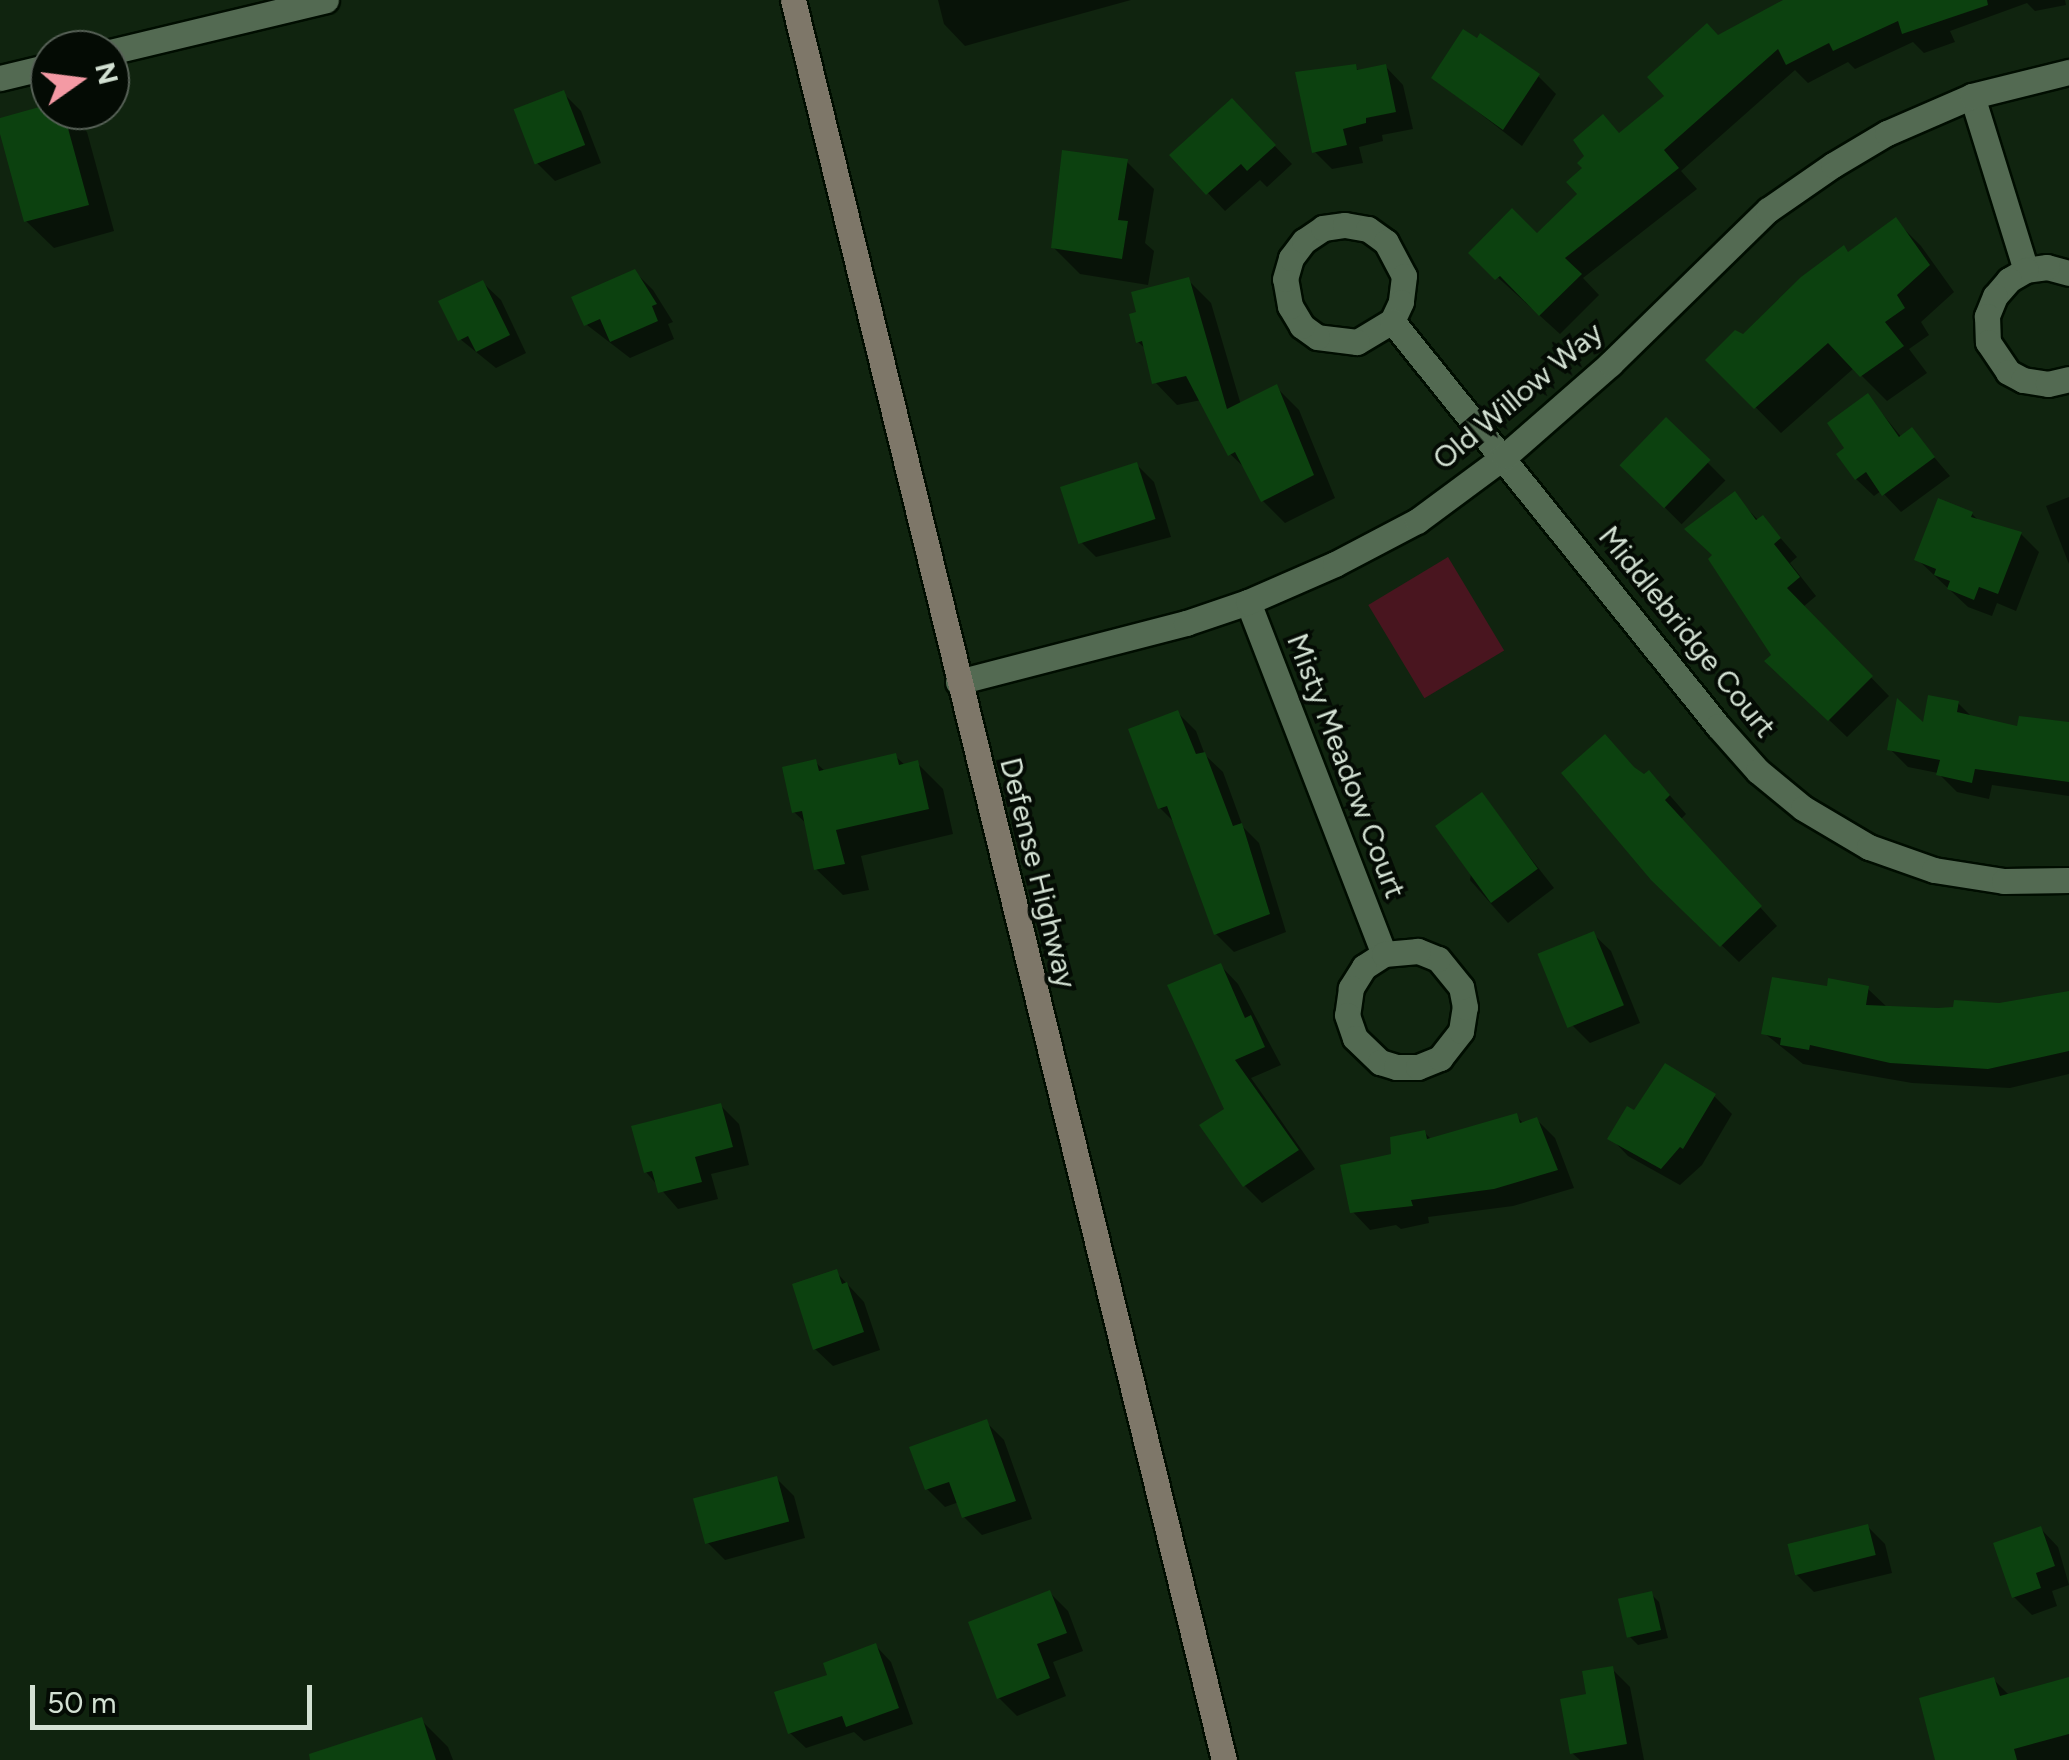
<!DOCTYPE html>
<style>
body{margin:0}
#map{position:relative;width:2069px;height:1760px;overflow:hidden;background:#10240f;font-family:Figtree,sans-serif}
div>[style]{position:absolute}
.green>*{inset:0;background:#49151f;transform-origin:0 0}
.shadow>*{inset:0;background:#0007;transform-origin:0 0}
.building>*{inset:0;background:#0c410f;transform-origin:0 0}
.roads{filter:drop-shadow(2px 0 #000d00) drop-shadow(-2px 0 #000d00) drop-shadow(0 2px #000d00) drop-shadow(0 -2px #000d00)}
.minor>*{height:25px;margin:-12.5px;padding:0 12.5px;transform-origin:12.5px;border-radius:12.5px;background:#536a52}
.secondary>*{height:25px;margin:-12.5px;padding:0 12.5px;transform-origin:12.5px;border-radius:12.5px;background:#7e7769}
span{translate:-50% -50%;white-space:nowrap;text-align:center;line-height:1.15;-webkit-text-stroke:8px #040b04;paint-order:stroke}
.street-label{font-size:30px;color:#d3e1d3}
.north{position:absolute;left:30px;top:30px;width:100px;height:100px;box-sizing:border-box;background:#040b04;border:2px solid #576157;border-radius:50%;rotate:76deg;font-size:28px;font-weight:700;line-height:40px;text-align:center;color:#d3e1d3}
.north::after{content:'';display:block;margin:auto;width:35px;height:45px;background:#f49aa4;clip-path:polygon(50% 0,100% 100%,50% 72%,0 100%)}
.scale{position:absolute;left:30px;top:1685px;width:282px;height:45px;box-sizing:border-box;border:5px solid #d3e1d3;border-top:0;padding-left:12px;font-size:30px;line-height:35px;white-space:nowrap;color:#d3e1d3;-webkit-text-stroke:8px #040b04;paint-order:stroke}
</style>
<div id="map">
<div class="green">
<div style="left:1448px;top:557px;width:109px;height:93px;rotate:59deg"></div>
</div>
<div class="shadow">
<div style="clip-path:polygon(938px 0,1131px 0,965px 46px,944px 24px)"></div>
<div style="clip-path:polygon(1789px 0,2065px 0,2066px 5px,2035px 11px,2027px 3px,1950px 31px,1955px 42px,1924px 53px,1913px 42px,1855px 69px,1848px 62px,1808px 83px,1795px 70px,1681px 171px,1697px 189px,1583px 278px,1599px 295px,1560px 334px,1471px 253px,1537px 237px,1581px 194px,1621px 135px,1667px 96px,1718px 38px)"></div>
<div style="clip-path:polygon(1355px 67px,1360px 72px,1386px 67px,1403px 85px,1413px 129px,1382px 135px,1383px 141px,1359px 147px,1363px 163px,1332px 169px,1314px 151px)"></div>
<div style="clip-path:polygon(1538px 76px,1556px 94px,1522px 146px,1434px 78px)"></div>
<div style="clip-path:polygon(563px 93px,581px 111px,601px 163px,555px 181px,537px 163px)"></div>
<div style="clip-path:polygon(50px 107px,65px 110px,87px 132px,114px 231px,54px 248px,26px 221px,0 125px,0 121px)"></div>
<div style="clip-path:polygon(1249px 119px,1292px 164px,1267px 187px,1260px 180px,1225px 211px,1172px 155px)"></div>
<div style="clip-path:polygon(1127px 162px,1154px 189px,1145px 243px,1154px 251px,1148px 285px,1080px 274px,1053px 247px)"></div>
<div style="clip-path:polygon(1896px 221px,1921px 246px,1954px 292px,1921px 322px,1929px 335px,1909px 349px,1927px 373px,1887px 401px,1854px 368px,1781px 433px,1709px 360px)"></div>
<div style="clip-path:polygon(635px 272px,653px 290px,673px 322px,668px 324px,674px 339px,630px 358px,587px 325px)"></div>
<div style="clip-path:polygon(1188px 280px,1211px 303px,1241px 405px,1276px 387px,1299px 410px,1335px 498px,1285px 523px,1263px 501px,1248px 471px,1228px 452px,1201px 400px,1177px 405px,1155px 382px,1147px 350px,1138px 342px)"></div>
<div style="clip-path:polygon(483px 283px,501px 300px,526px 353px,496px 368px,460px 339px)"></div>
<div style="clip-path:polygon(1868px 396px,1902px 438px,1912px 431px,1950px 476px,1901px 512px,1881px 491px,1874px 496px,1856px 479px)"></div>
<div style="left:1666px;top:421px;width:84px;height:62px;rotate:45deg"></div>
<div style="clip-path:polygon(1136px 464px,1154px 482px,1171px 537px,1096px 557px,1078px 539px)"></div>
<div style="clip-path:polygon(1734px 495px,1759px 521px,1763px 518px,1797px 557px,1790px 563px,1816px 596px,1803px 607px,1889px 696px,1847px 737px,1786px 679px,1774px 655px)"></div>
<div style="clip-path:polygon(2069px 497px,2069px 564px,2046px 506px)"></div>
<div style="clip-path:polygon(1972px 514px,1980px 522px,2021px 534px,2039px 552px,2016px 611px,1997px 603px,1992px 616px,1968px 607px,1917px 559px)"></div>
<div style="clip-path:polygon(1958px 703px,1973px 718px,2019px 730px,2069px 725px,2069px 796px,1992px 785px,1989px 799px,1957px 792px,1938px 773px,1908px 767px,1890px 749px)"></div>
<div style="clip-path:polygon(1178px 713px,1196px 731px,1205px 755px,1223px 772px,1243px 827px,1259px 843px,1286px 932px,1234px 952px,1216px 934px,1176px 824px,1160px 808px)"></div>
<div style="clip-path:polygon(895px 756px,906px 766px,917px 763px,943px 789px,953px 834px,861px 856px,869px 890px,843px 895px,816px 869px,808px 825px,794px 812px,815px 762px,826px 772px)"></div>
<div style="clip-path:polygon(1637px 772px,1666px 791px,1686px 814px,1681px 819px,1777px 926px,1739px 962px,1652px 878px)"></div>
<div style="clip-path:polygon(1482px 796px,1554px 888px,1508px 923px,1470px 880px)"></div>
<div style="clip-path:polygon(1593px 934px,1611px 951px,1640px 1023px,1590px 1043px,1572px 1025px)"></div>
<div style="clip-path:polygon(1221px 966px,1238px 984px,1281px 1065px,1251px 1078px,1315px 1169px,1262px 1203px,1244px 1185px,1227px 1110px)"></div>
<div style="clip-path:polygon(1829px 989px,1868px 989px,1888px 1008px,1955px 1010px,2069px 994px,2069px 1074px,2010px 1088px,1912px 1083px,1803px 1064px,1764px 1033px)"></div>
<div style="clip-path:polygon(1714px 1096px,1732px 1114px,1702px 1165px,1680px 1185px,1628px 1156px,1611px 1138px,1635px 1114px)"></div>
<div style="clip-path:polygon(721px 1106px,739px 1124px,749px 1165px,711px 1174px,718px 1199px,678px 1209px,646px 1172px)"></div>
<div style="clip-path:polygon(1516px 1116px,1524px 1124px,1537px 1120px,1555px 1138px,1574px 1188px,1513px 1206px,1428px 1217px,1429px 1223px,1401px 1229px,1396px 1225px,1370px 1230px,1353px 1212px,1393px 1156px,1425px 1133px,1432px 1140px)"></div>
<div style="clip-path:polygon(836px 1272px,864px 1302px,880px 1350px,833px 1366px,815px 1349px)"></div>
<div style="clip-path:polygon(986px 1422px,1004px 1440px,1032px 1519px,982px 1535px,964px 1517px,959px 1502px,945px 1507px,927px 1489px)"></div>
<div style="clip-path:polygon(776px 1478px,794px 1496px,805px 1538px,725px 1560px,707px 1542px)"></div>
<div style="clip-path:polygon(1867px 1526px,1885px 1544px,1892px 1573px,1814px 1592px,1796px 1574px)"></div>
<div style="clip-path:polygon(2041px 1529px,2058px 1547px,2069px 1585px,2052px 1591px,2057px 1606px,2032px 1615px,2014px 1597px)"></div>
<div style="clip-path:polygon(1050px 1593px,1068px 1611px,1083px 1651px,1053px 1662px,1066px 1696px,1017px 1716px,999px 1698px)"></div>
<div style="clip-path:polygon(1651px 1594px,1659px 1602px,1668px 1638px,1638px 1645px,1630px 1637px)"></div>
<div style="clip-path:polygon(876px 1646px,891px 1662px,913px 1724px,864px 1741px,854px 1732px,806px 1748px,790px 1733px,830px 1676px)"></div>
<div style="clip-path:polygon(1612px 1669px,1630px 1687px,1644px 1760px,1580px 1760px,1572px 1753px,1589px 1696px)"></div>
<div style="clip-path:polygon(2069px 1679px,2069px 1760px,1938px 1760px,1994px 1680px,2010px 1696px)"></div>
<div style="clip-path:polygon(421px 1720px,448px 1747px,453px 1760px,349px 1760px)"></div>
</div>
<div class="building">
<div style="clip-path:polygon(1783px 0,1987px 0,1988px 5px,1902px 34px,1898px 21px,1833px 51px,1829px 43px,1786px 65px,1778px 49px,1664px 150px,1679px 168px,1565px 258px,1582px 274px,1539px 316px,1500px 276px,1495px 280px,1468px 253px,1512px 208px,1537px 233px,1577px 194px,1566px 182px,1582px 168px,1577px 163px,1584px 156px,1573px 140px,1603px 114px,1619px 133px,1664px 96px,1647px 77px,1707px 23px,1718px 35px)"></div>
<div style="clip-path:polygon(1463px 29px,1477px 38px,1480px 33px,1540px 74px,1503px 130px,1431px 78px)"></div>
<div style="clip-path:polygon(1356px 64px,1357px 70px,1386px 64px,1396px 112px,1366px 118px,1366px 123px,1343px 129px,1347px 145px,1312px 153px,1295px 72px)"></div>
<div style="left:564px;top:90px;width:59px;height:54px;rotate:69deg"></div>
<div style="clip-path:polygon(1232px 98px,1276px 145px,1247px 171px,1241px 164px,1206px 195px,1169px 155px)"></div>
<div style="clip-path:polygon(50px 104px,50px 110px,63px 110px,89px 205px,24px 222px,0 134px,0 118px)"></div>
<div style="clip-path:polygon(1062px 150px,1128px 159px,1118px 220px,1128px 221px,1122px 259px,1051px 248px)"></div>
<div style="clip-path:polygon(1896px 217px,1930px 265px,1897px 295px,1905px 308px,1885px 322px,1904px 346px,1860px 377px,1828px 343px,1754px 409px,1705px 360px,1735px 330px,1743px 334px,1801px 277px,1844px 245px,1848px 252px)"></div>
<div style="clip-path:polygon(635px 269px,657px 304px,652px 306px,658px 321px,610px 342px,600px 319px,584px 326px,571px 297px)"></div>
<div style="clip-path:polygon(1189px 277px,1227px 409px,1277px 384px,1314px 475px,1261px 502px,1235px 452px,1228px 456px,1186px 376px,1152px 384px,1142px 341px,1136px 343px,1129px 314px,1136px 312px,1131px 292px)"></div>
<div style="clip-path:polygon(483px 280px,510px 335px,476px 352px,468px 336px,458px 341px,438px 301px)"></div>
<div style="clip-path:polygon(1868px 393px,1899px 437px,1912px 427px,1935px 457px,1882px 496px,1866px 472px,1855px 480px,1836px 454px,1844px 448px,1827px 423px)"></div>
<div style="left:1666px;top:417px;width:62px;height:67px;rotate:44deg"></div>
<div style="left:1137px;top:462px;width:60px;height:81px;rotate:72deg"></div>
<div style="clip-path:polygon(1735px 491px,1756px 520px,1763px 515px,1781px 538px,1774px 544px,1800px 577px,1787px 588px,1873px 676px,1828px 721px,1764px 661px,1771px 655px,1708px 559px,1712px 555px,1684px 529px)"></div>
<div style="clip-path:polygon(1938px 498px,1973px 512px,1971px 517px,2022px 532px,1998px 594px,1979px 587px,1974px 600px,1947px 589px,1950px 581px,1934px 575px,1936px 569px,1914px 560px)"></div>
<div style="clip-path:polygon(1928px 695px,1959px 701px,1957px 712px,2017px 726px,2019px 716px,2069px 722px,2069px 782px,1975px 769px,1972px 783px,1936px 775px,1940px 760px,1887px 750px,1897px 698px,1923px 722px)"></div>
<div style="clip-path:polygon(1178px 710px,1196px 754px,1205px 752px,1233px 826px,1242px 823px,1270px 914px,1214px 935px,1167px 806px,1158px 809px,1128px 729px)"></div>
<div style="clip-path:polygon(1605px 734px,1634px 767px,1644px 774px,1649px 770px,1670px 795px,1665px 800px,1762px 906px,1720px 947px,1651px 880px,1561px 773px)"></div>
<div style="clip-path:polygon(896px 753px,899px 765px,918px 760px,929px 809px,836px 830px,845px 864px,814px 870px,802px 811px,792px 813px,782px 767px,816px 759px,819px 771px)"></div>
<div style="left:1482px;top:792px;width:95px;height:58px;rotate:54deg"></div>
<div style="left:1594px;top:931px;width:80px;height:61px;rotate:68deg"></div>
<div style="clip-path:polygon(1221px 963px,1245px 1018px,1251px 1015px,1265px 1047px,1235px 1060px,1299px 1150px,1243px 1187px,1199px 1125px,1224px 1109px,1167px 985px)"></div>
<div style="clip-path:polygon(1772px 977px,1827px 986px,1828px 978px,1869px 986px,1866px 1005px,1938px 1008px,1953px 1007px,1954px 1000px,1999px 1003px,2069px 991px,2069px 1051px,1988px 1069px,1890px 1063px,1810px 1045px,1809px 1050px,1780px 1045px,1781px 1038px,1761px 1034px)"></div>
<div style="clip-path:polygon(1665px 1063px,1716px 1094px,1683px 1149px,1680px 1147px,1661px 1169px,1607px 1139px,1627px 1106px,1634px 1110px)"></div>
<div style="clip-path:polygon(721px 1103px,733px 1147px,695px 1157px,702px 1182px,658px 1193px,652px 1171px,644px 1173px,631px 1126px)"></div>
<div style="clip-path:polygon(1517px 1113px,1520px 1123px,1537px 1117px,1558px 1170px,1494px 1189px,1411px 1200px,1413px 1206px,1350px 1213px,1340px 1165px,1391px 1154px,1390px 1137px,1425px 1130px,1427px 1139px)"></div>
<div style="clip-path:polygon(837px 1269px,842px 1284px,847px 1282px,864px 1332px,813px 1350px,792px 1284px)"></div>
<div style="clip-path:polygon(987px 1419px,1016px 1501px,962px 1518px,949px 1482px,925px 1490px,909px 1447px)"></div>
<div style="left:777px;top:1476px;width:47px;height:87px;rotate:75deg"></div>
<div style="left:1868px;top:1524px;width:32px;height:83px;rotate:76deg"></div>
<div style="clip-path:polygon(2041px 1526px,2055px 1566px,2036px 1573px,2041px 1588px,2012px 1598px,1993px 1543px)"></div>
<div style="clip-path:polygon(1050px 1590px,1067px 1633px,1037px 1644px,1050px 1678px,997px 1699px,968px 1622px)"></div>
<div style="left:1652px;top:1591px;width:40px;height:35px;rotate:77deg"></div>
<div style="clip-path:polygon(876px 1643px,899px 1708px,846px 1727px,842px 1716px,788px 1734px,774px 1692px,827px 1675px,823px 1663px)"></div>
<div style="clip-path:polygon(1613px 1666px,1627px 1744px,1570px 1754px,1560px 1699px,1586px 1694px,1582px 1671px)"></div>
<div style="clip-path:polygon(1994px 1677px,2000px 1696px,2069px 1677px,2069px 1734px,2014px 1749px,2017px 1760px,1935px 1760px,1919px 1698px)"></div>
<div style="clip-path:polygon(422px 1717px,436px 1760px,310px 1760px,309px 1754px)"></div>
</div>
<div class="roads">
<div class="minor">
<div style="left:110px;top:52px;width:222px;rotate:-13.5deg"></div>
<div style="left:0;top:78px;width:51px;rotate:-13.5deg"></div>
<div style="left:1972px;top:96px;width:182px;rotate:72.8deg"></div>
<div style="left:2069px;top:273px;width:23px;rotate:-165deg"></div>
<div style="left:2047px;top:267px;width:21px;rotate:172deg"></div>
<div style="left:2026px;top:270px;width:20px;rotate:150deg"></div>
<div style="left:2009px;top:280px;width:21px;rotate:131deg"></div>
<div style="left:1995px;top:296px;width:22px;rotate:112deg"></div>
<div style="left:1987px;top:316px;width:26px;rotate:88deg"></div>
<div style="left:1988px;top:342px;width:36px;rotate:56deg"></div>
<div style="left:2008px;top:372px;width:17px;rotate:28deg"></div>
<div style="left:2023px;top:380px;width:25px;rotate:9deg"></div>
<div style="left:2048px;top:384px;width:22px;rotate:-13deg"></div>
<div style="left:1392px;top:321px;width:41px;rotate:149deg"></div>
<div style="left:1357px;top:342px;width:40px;rotate:-172.9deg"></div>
<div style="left:1317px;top:337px;width:19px;rotate:-144deg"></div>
<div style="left:1302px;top:326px;width:23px;rotate:-121deg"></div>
<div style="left:1290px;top:306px;width:27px;rotate:-100deg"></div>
<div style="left:1285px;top:279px;width:22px;rotate:-74deg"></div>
<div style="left:1291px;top:258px;width:21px;rotate:-53deg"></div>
<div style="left:1304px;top:241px;width:23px;rotate:-34deg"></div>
<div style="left:1323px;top:228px;width:22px;rotate:-8deg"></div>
<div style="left:1345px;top:225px;width:23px;rotate:10deg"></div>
<div style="left:1368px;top:229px;width:22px;rotate:36deg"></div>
<div style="left:1386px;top:242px;width:38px;rotate:62deg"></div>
<div style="left:1404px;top:276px;width:26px;rotate:97deg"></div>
<div style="left:1401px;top:302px;width:21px;rotate:115deg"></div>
<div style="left:1392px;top:321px;width:520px;rotate:51.17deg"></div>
<div style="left:1718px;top:726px;width:60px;rotate:48.4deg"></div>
<div style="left:1758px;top:771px;width:58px;rotate:39.4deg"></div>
<div style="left:1803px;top:808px;width:77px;rotate:30.6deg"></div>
<div style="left:1869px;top:847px;width:69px;rotate:19.5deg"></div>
<div style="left:1934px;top:870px;width:71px;rotate:8.9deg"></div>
<div style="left:2004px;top:881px;width:65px;rotate:-0.9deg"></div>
<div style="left:1248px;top:602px;width:377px;rotate:68.9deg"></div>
<div style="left:1384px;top:954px;width:24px;rotate:147deg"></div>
<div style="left:1364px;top:967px;width:25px;rotate:122deg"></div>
<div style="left:1351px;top:988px;width:27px;rotate:98deg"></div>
<div style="left:1347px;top:1015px;width:24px;rotate:71deg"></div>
<div style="left:1355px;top:1038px;width:35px;rotate:44deg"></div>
<div style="left:1380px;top:1062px;width:17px;rotate:17deg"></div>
<div style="left:1396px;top:1067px;width:22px"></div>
<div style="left:1418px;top:1067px;width:24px;rotate:-22deg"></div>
<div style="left:1440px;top:1058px;width:34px;rotate:-52deg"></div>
<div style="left:1461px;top:1031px;width:24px;rotate:-81deg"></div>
<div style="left:1465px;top:1007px;width:20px;rotate:-101deg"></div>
<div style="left:1461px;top:987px;width:36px;rotate:-129deg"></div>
<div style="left:1438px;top:959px;width:22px;rotate:-158deg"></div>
<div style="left:1418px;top:951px;width:34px;rotate:175deg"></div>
<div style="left:958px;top:682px;width:236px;rotate:-14.5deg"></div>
<div style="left:1186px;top:623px;width:65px;rotate:-18.7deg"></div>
<div style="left:1248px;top:602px;width:95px;rotate:-23.6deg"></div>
<div style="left:1335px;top:564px;width:93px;rotate:-27.7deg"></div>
<div style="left:1417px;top:521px;width:109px;rotate:-36.5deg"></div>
<div style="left:1505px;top:456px;width:140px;rotate:-41.2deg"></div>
<div style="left:1610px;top:364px;width:221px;rotate:-44.3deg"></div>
<div style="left:1768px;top:210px;width:79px;rotate:-34.7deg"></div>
<div style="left:1833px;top:165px;width:63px;rotate:-30.7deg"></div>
<div style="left:1887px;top:133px;width:93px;rotate:-23.5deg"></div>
<div style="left:1972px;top:96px;width:100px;rotate:-13.9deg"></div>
</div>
<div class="secondary">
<div style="left:793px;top:0;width:1812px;rotate:76.24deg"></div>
</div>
</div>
<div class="street-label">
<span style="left:1518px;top:396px;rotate:-40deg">Old Willow Way</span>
<span style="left:1687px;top:632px;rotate:51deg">Middlebridge Court</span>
<span style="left:1346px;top:766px;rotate:69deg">Misty Meadow Court</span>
<span style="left:1038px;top:873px;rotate:76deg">Defense Highway</span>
</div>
<div class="north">N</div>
<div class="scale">50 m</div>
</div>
